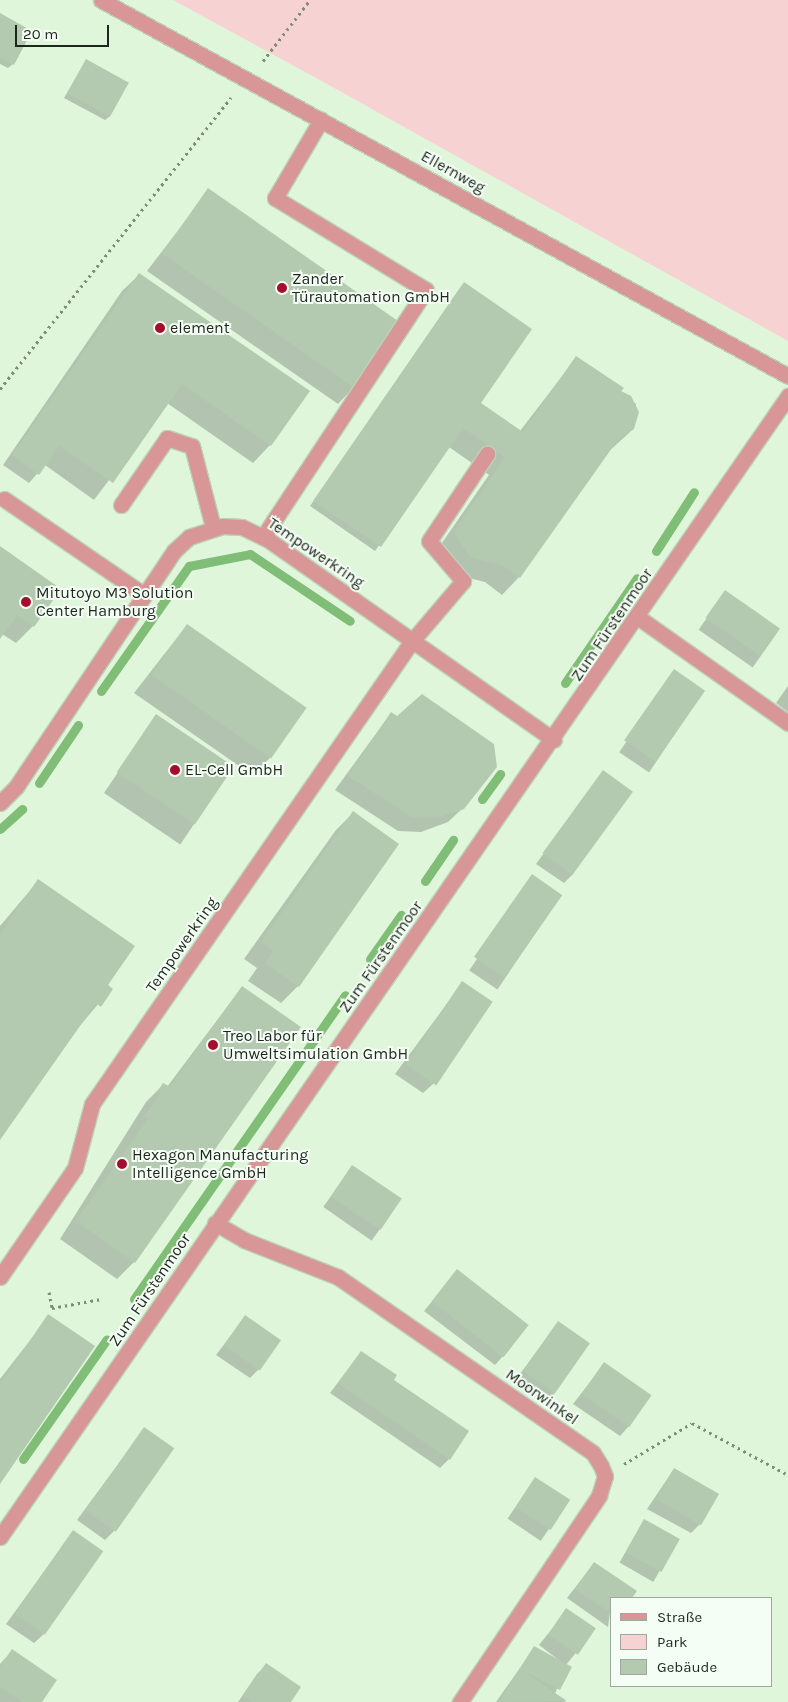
<!DOCTYPE html>
<meta charset="utf-8">
<style>
body{margin:0}
#map{position:relative;width:788px;height:1702px;overflow:hidden;background:#dff6db;font-family:Karla,sans-serif}
div>[style]{position:absolute}
.green>*{inset:0;background:#f6d3d2}
.shadow>*{inset:0;background:#0003;transform-origin:0 0}
.stream>*{height:9px;margin:-4.5px;padding:0 4.5px;transform-origin:4.5px;border-radius:4.5px;background:#80bd77}
.building>*{inset:0;background:#b4cab0;transform-origin:0 0}
.path>*{height:3px;margin-top:-1.5px;transform-origin:0;background:repeating-linear-gradient(90deg,#7d8d7a 0 2.5px,transparent 0 6.5px)}
.roads{filter:drop-shadow(1px 0 #bcd1b9) drop-shadow(-1px 0 #bcd1b9) drop-shadow(0 1px #bcd1b9) drop-shadow(0 -1px #bcd1b9)}
.service>*{height:15px;margin:-7.5px;padding:0 7.5px;transform-origin:7.5px;border-radius:7.5px;background:#d89796}
.minor>*{height:15px;margin:-7.5px;padding:0 7.5px;transform-origin:7.5px;border-radius:7.5px;background:#d89796}
.dots>*{width:14px;height:14px;translate:-50% -50%;box-sizing:border-box;border:2px solid #f5fef4;border-radius:50%}
span{translate:-50% -50%;white-space:nowrap;text-align:center;line-height:1.15;-webkit-text-stroke:4px #f5fef4;paint-order:stroke}
.street-label{font-size:16px;color:#1e271d}
.poi-label{font-size:16px;color:#1e271d}
.left{translate:0 -50%;text-align:left}
.legend{position:absolute;left:610px;top:1597px;width:162px;height:90px;box-sizing:border-box;background:#f5fef4;border:1px solid #9fa89e;margin:0;padding:6px 9px;list-style:none;font-size:15px;color:#1e271d}
.legend li{display:flex;align-items:center;gap:10px;height:25px}
.legend b{width:25px;border:1px solid #9fa89e}
.scale{position:absolute;left:15px;top:25px;width:94px;height:22px;box-sizing:border-box;border:2px solid #1e271d;border-top:0;padding-left:6px;font-size:15px;line-height:18px;white-space:nowrap;color:#1e271d;-webkit-text-stroke:4px #f5fef4;paint-order:stroke}
</style>
<div id="map">
<div class="green">
<div style="clip-path:polygon(173px 0,788px 0,788px 341px,318px 79px)"></div>
</div>
<div class="shadow">
<div style="clip-path:polygon(0 14px,13px 64px,8px 68px,0 64px)"></div>
<div style="clip-path:polygon(86px 61px,110px 116px,105px 120px,64px 98px)"></div>
<div style="clip-path:polygon(209px 190px,355px 386px,338px 404px,147px 271px)"></div>
<div style="clip-path:polygon(140px 274px,270px 445px,253px 463px,167px 403px,94px 500px,45px 465px,29px 483px,3px 465px,122px 291px)"></div>
<div style="clip-path:polygon(460px 288px,476px 408px,520px 431px,576px 358px,636px 404px,636px 420px,629px 433px,607px 453px,519px 577px,502px 595px,485px 582px,452px 574px,437px 550px,489px 475px,449px 447px,375px 551px,310px 506px)"></div>
<div style="clip-path:polygon(0 548px,33px 626px,16px 643px,2px 634px,0 637px)"></div>
<div style="left:725px;top:592px;width:66px;height:46px;rotate:35deg"></div>
<div style="clip-path:polygon(187px 625px,270px 758px,252px 775px,134px 693px)"></div>
<div style="left:674px;top:671px;width:36px;height:98px;rotate:34deg"></div>
<div style="clip-path:polygon(788px 686px,788px 712px,776px 703px)"></div>
<div style="clip-path:polygon(391px 713px,463px 808px,448px 822px,421px 832px,398px 831px,335px 790px)"></div>
<div style="left:156px;top:716px;width:92px;height:93px;rotate:34deg"></div>
<div style="clip-path:polygon(603px 772px,573px 874px,564px 883px,536px 864px)"></div>
<div style="clip-path:polygon(353px 813px,398px 844px,298px 986px,281px 1003px,248px 981px,257px 968px,244px 959px,336px 830px)"></div>
<div style="left:533px;top:876px;width:34px;height:114px;rotate:34deg"></div>
<div style="clip-path:polygon(38px 881px,111px 989px,78px 1028px,0 1138px,0 926px)"></div>
<div style="clip-path:polygon(463px 982px,433px 1084px,423px 1093px,395px 1074px)"></div>
<div style="clip-path:polygon(242px 987px,134px 1262px,117px 1279px,60px 1239px,146px 1102px,164px 1084px,167px 1087px)"></div>
<div style="left:352px;top:1166px;width:59px;height:50px;rotate:35deg"></div>
<div style="clip-path:polygon(457px 1271px,504px 1355px,495px 1365px,424px 1311px)"></div>
<div style="clip-path:polygon(49px 1316px,0 1482px,0 1379px)"></div>
<div style="clip-path:polygon(245px 1317px,259px 1369px,250px 1378px,216px 1355px)"></div>
<div style="clip-path:polygon(558px 1322px,555px 1393px,545px 1402px,515px 1381px)"></div>
<div style="clip-path:polygon(361px 1352px,392px 1380px,449px 1459px,440px 1468px,330px 1393px)"></div>
<div style="clip-path:polygon(604px 1364px,629px 1426px,620px 1436px,573px 1404px)"></div>
<div style="clip-path:polygon(144px 1429px,114px 1531px,105px 1540px,77px 1520px)"></div>
<div style="clip-path:polygon(674px 1469px,700px 1524px,691px 1533px,647px 1509px)"></div>
<div style="left:535px;top:1478px;width:40px;height:49px;rotate:34deg"></div>
<div style="left:644px;top:1520px;width:39px;height:49px;rotate:30deg"></div>
<div style="clip-path:polygon(73px 1532px,44px 1634px,34px 1643px,6px 1624px)"></div>
<div style="clip-path:polygon(594px 1563px,635px 1591px,630px 1598px,612px 1598px,608px 1627px,567px 1598px)"></div>
<div style="clip-path:polygon(567px 1610px,595px 1629px,566px 1665px,555px 1694px,565px 1702px,496px 1702px,534px 1648px,564px 1664px,539px 1645px)"></div>
<div style="clip-path:polygon(12px 1651px,40px 1702px,0 1702px,0 1664px)"></div>
<div style="clip-path:polygon(266px 1665px,289px 1702px,238px 1702px,257px 1674px)"></div>
</div>
<div class="stream">
<div style="left:656px;top:551px;width:70px;rotate:-57.2deg"></div>
<div style="left:565px;top:683px;width:127px;rotate:-55.6deg"></div>
<div style="left:101px;top:691px;width:153px;rotate:-54.9deg"></div>
<div style="left:189px;top:566px;width:62px;rotate:-11.1deg"></div>
<div style="left:250px;top:554px;width:120px;rotate:33.8deg"></div>
<div style="left:39px;top:783px;width:70px;rotate:-56.1deg"></div>
<div style="left:482px;top:799px;width:31px;rotate:-54deg"></div>
<div style="left:0;top:829px;width:30px;rotate:-42deg"></div>
<div style="left:425px;top:881px;width:50px;rotate:-55.7deg"></div>
<div style="left:370px;top:959px;width:54px;rotate:-54.8deg"></div>
<div style="left:134px;top:1299px;width:370px;rotate:-55.2deg"></div>
<div style="left:23px;top:1459px;width:146px;rotate:-55deg"></div>
</div>
<div class="building">
<div style="clip-path:polygon(0 13px,32px 31px,14px 65px,0 57px)"></div>
<div style="left:86px;top:59px;width:49px;height:39px;rotate:29deg"></div>
<div style="left:208px;top:188px;width:235px;height:80px;rotate:35deg"></div>
<div style="clip-path:polygon(139px 273px,310px 391px,271px 446px,182px 384px,113px 483px,59px 446px,39px 475px,12px 455px)"></div>
<div style="clip-path:polygon(464px 282px,532px 329px,481px 403px,523px 432px,576px 356px,624px 388px,621px 391px,631px 396px,639px 412px,634px 429px,617px 441px,520px 578px,502px 565px,470px 557px,454px 532px,505px 457px,463px 428px,381px 547px,313px 501px)"></div>
<div style="clip-path:polygon(0 546px,61px 589px,34px 627px,17px 615px,0 639px)"></div>
<div style="left:725px;top:590px;width:67px;height:34px;rotate:35deg"></div>
<div style="left:187px;top:624px;width:146px;height:62px;rotate:35deg"></div>
<div style="left:674px;top:669px;width:38px;height:87px;rotate:35deg"></div>
<div style="clip-path:polygon(422px 694px,494px 744px,497px 767px,464px 809px,436px 818px,412px 817px,348px 776px,391px 712px,397px 716px)"></div>
<div style="left:156px;top:714px;width:94px;height:70px;rotate:34deg"></div>
<div style="left:603px;top:770px;width:37px;height:103px;rotate:36deg"></div>
<div style="clip-path:polygon(353px 811px,399px 844px,299px 987px,265px 963px,273px 951px,261px 942px)"></div>
<div style="left:532px;top:874px;width:37px;height:101px;rotate:35deg"></div>
<div style="clip-path:polygon(38px 879px,135px 946px,108px 985px,113px 989px,101px 1007px,96px 1003px,0 1140px,0 934px)"></div>
<div style="left:462px;top:981px;width:37px;height:101px;rotate:34deg"></div>
<div style="clip-path:polygon(242px 986px,301px 1027px,135px 1263px,76px 1221px,148px 1119px,144px 1116px,160px 1095px,157px 1092px,163px 1083px,170px 1087px)"></div>
<div style="left:352px;top:1165px;width:60px;height:38px;rotate:34deg"></div>
<div style="left:457px;top:1269px;width:91px;height:41px;rotate:38deg"></div>
<div style="clip-path:polygon(48px 1314px,95px 1346px,0 1484px,0 1385px)"></div>
<div style="left:245px;top:1315px;width:44px;height:37px;rotate:35deg"></div>
<div style="left:558px;top:1321px;width:39px;height:61px;rotate:35deg"></div>
<div style="clip-path:polygon(361px 1351px,397px 1375px,394px 1380px,469px 1431px,450px 1460px,338px 1383px)"></div>
<div style="left:604px;top:1362px;width:58px;height:39px;rotate:35deg"></div>
<div style="left:144px;top:1427px;width:37px;height:102px;rotate:35deg"></div>
<div style="left:674px;top:1468px;width:52px;height:36px;rotate:30deg"></div>
<div style="left:535px;top:1477px;width:42px;height:36px;rotate:33deg"></div>
<div style="left:644px;top:1519px;width:41px;height:38px;rotate:29deg"></div>
<div style="left:73px;top:1530px;width:37px;height:102px;rotate:35deg"></div>
<div style="clip-path:polygon(594px 1562px,637px 1591px,632px 1598px,612px 1598px,612px 1614px,575px 1589px)"></div>
<div style="left:566px;top:1608px;width:36px;height:32px;rotate:34deg"></div>
<div style="clip-path:polygon(534px 1646px,572px 1667px,560px 1690px,521px 1670px,567px 1701px,499px 1702px)"></div>
<div style="clip-path:polygon(12px 1649px,57px 1680px,42px 1702px,22px 1702px,0 1687px,0 1667px)"></div>
<div style="clip-path:polygon(266px 1663px,301px 1687px,291px 1702px,252px 1702px,243px 1696px)"></div>
</div>
<div class="path">
<div style="left:263px;top:61px;width:77px;rotate:-52.4deg"></div>
<div style="left:0;top:389px;width:372px;rotate:-51.6deg"></div>
<div style="left:49px;top:1292px;width:16px;rotate:79deg"></div>
<div style="left:52px;top:1308px;width:50px;rotate:-10.4deg"></div>
<div style="left:624px;top:1464px;width:79px;rotate:-31.1deg"></div>
<div style="left:692px;top:1423px;width:109px;rotate:28.4deg"></div>
</div>
<div class="roads">
<div class="service">
<div style="left:4px;top:499px;width:170px;rotate:34.4deg"></div>
<div style="left:121px;top:505px;width:81px;rotate:-55.5deg"></div>
<div style="left:167px;top:438px;width:26px;rotate:18deg"></div>
<div style="left:192px;top:446px;width:84px;rotate:75.5deg"></div>
<div style="left:263px;top:537px;width:296px;rotate:-56.6deg"></div>
<div style="left:426px;top:290px;width:177px;rotate:-148.6deg"></div>
<div style="left:275px;top:198px;width:91px;rotate:-59.5deg"></div>
<div style="left:639px;top:618px;width:182px;rotate:35.2deg"></div>
<div style="left:412px;top:641px;width:79px;rotate:-49.6deg"></div>
<div style="left:463px;top:581px;width:52px;rotate:-130.4deg"></div>
<div style="left:429px;top:541px;width:105px;rotate:-56.3deg"></div>
</div>
<div class="minor">
<div style="left:101px;top:0;width:783px;rotate:28.69deg"></div>
<div style="left:0;top:803px;width:23px;rotate:-45deg"></div>
<div style="left:16px;top:787px;width:284px;rotate:-56.2deg"></div>
<div style="left:174px;top:551px;width:21px;rotate:-43deg"></div>
<div style="left:189px;top:537px;width:35px;rotate:-18deg"></div>
<div style="left:222px;top:526px;width:20px;rotate:3deg"></div>
<div style="left:242px;top:527px;width:28px;rotate:26deg"></div>
<div style="left:267px;top:539px;width:350px;rotate:35deg"></div>
<div style="left:215px;top:1223px;width:34px;rotate:30deg"></div>
<div style="left:244px;top:1240px;width:101px;rotate:21.5deg"></div>
<div style="left:338px;top:1277px;width:310px;rotate:34.6deg"></div>
<div style="left:593px;top:1453px;width:15px;rotate:58deg"></div>
<div style="left:601px;top:1466px;width:11px;rotate:68deg"></div>
<div style="left:605px;top:1476px;width:21px;rotate:107deg"></div>
<div style="left:599px;top:1496px;width:249px;rotate:124deg"></div>
<div style="left:0;top:1277px;width:132px;rotate:-55.5deg"></div>
<div style="left:75px;top:1168px;width:66px;rotate:-75.1deg"></div>
<div style="left:92px;top:1104px;width:563px;rotate:-55.35deg"></div>
<div style="left:0;top:1537px;width:1387px;rotate:-55.37deg"></div>
</div>
</div>
<div class="dots">
<div style="left:282px;top:288px;background:#a60c2d"></div>
<div style="left:160px;top:328px;background:#a60c2d"></div>
<div style="left:26px;top:602px;background:#a60c2d"></div>
<div style="left:175px;top:770px;background:#a60c2d"></div>
<div style="left:213px;top:1045px;background:#a60c2d"></div>
<div style="left:122px;top:1164px;background:#a60c2d"></div>
</div>
<div class="street-label">
<span style="left:453px;top:172px;rotate:29deg">Ellernweg</span>
<span style="left:316px;top:553px;rotate:34deg">Tempowerkring</span>
<span style="left:612px;top:625px;rotate:-56deg">Zum Fürstenmoor</span>
<span style="left:182px;top:945px;rotate:-55deg">Tempowerkring</span>
<span style="left:381px;top:957px;rotate:-55deg">Zum Fürstenmoor</span>
<span style="left:150px;top:1290px;rotate:-56deg">Zum Fürstenmoor</span>
<span style="left:542px;top:1397px;rotate:35deg">Moorwinkel</span>
</div>
<div class="poi-label">
<span class="left" style="left:292px;top:288px">Zander<br>Türautomation GmbH</span>
<span class="left" style="left:170px;top:328px">element</span>
<span class="left" style="left:36px;top:602px">Mitutoyo M3 Solution<br>Center Hamburg</span>
<span class="left" style="left:185px;top:770px">EL-Cell GmbH</span>
<span class="left" style="left:223px;top:1045px">Treo Labor für<br>Umweltsimulation GmbH</span>
<span class="left" style="left:132px;top:1164px">Hexagon Manufacturing<br>Intelligence GmbH</span>
</div>
<ul class="legend">
<li><b style="height:6px;background:#d89796"></b>Straße</li>
<li><b style="height:14px;background:#f6d3d2"></b>Park</li>
<li><b style="height:14px;background:#b4cab0"></b>Gebäude</li>
</ul>
<div class="scale">20 m</div>
</div>
